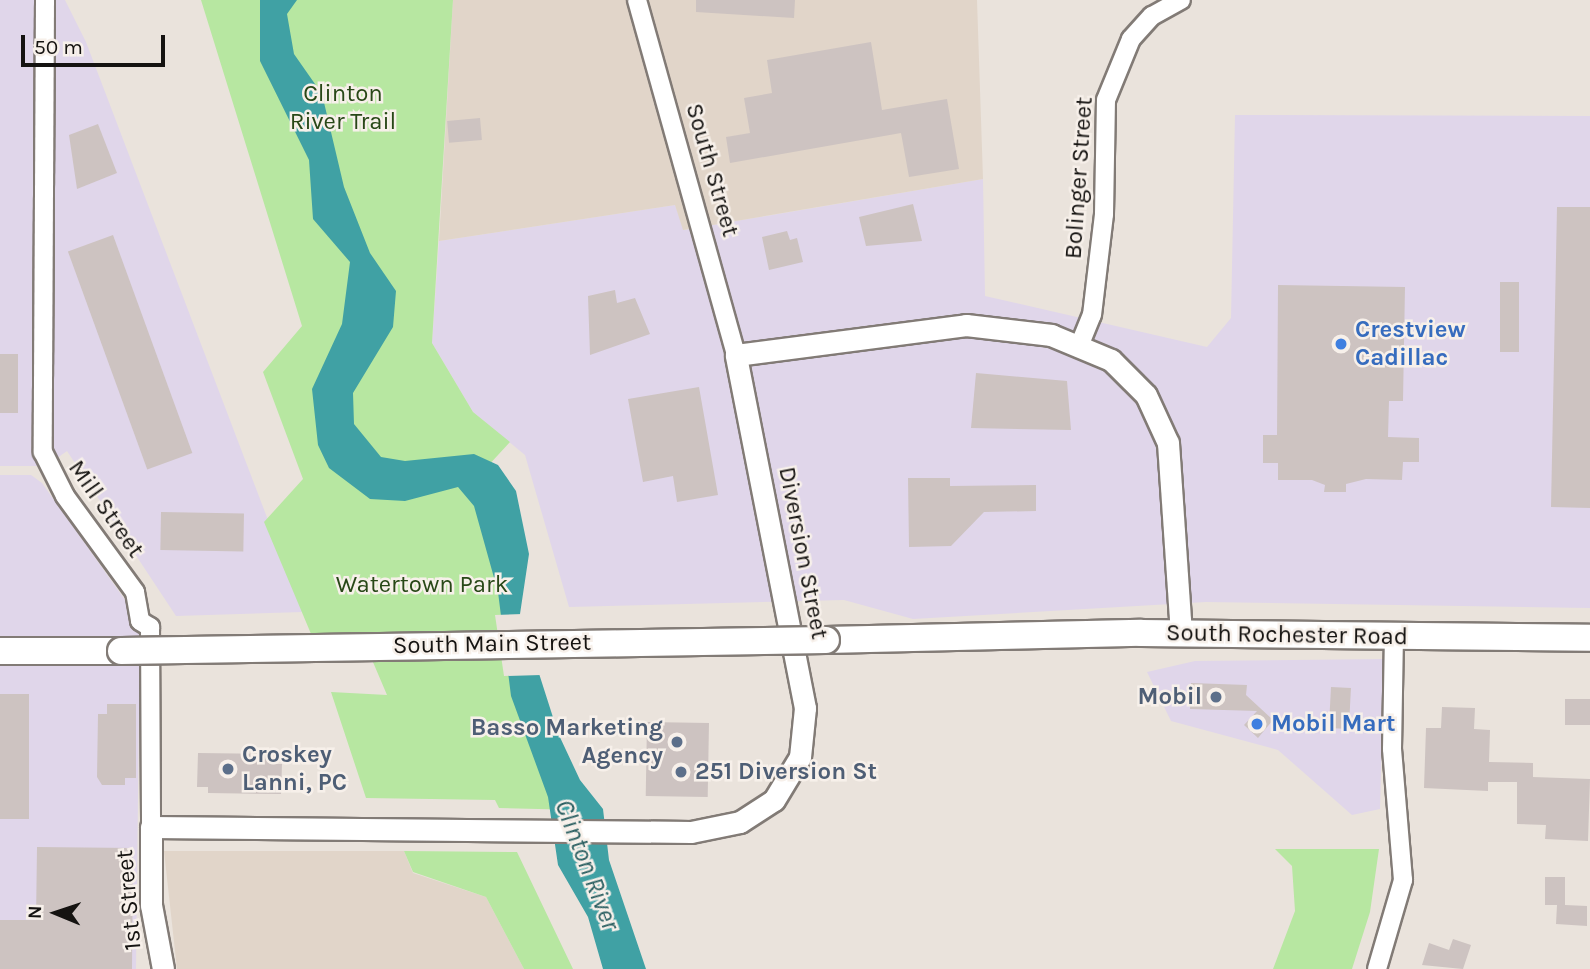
<!DOCTYPE html>
<style>
body{margin:0}
#map{position:relative;width:1590px;height:969px;overflow:hidden;background:#eae3dc;font-family:Karla,sans-serif}
div>[style]{position:absolute}
.commercial>*{inset:0;background:#e0d6ea}
.built>*{inset:0;background:#e1d5c9}
.green>*{inset:0;background:#b7e7a1}
.water>*{inset:0;background:#40a1a4}
.pier>*{inset:0;background:#eae3dc}
.building>*{inset:0;background:#cdc3c1;transform-origin:0 0}
.roads{filter:drop-shadow(2px 0 #827b76) drop-shadow(-2px 0 #827b76) drop-shadow(0 2px #827b76) drop-shadow(0 -2px #827b76)}
.minor>*{height:18px;margin:-9px;padding:0 9px;transform-origin:9px;border-radius:9px;background:#fff}
.tertiary>*{height:21px;margin:-10.5px;padding:0 10.5px;transform-origin:10.5px;border-radius:10.5px;background:#fff}
.primary>*{height:26px;margin:-13px;padding:0 13px;transform-origin:13px;border-radius:13px;background:#fff}
.bridges{filter:drop-shadow(2px 0 #827b76) drop-shadow(-2px 0 #827b76) drop-shadow(0 2px #827b76) drop-shadow(0 -2px #827b76)}
.primary-bridge>*{height:26px;margin:-13px;padding:0 13px;transform-origin:13px;border-radius:13px;background:#fff}
.dots>*{width:19px;height:19px;translate:-50% -50%;box-sizing:border-box;border:4px solid #f7f0ea;border-radius:50%}
span{translate:-50% -50%;white-space:nowrap;text-align:center;line-height:1.15;-webkit-text-stroke:5px #f7f0ea;paint-order:stroke}
.park-label{font-size:24px;color:#284817}
.street-label{font-size:24px;color:#151311}
.shop-label{font-size:24px;color:#366cbe;font-weight:700}
.left{translate:0 -50%;text-align:left}
.service-label{font-size:24px;color:#4e5e75;font-weight:700}
.right{translate:-100% -50%;text-align:right}
.water-label{font-size:26px;color:#295e60;font-style:italic}
.north{position:absolute;left:21px;top:878px;width:70px;height:70px;-webkit-text-stroke:5px #f7f0ea;paint-order:stroke;rotate:272deg;font-size:19px;font-weight:700;line-height:28px;text-align:center;color:#151311}
.north::after{content:'';display:block;margin:auto;width:24px;height:32px;background:#151311;clip-path:polygon(50% 0,100% 100%,50% 72%,0 100%)}
.scale{position:absolute;left:21px;top:35px;width:144px;height:32px;box-sizing:border-box;border:4px solid #151311;border-top:0;padding-left:9px;font-size:21px;line-height:24px;white-space:nowrap;color:#151311;-webkit-text-stroke:5px #f7f0ea;paint-order:stroke}
</style>
<div id="map">
<div class="commercial">
<div style="clip-path:polygon(0 0,65px 0,86px 42px,303px 612px,176px 616px,67px 451px,46px 466px,0 466px)"></div>
<div style="clip-path:polygon(1235px 115px,1590px 116px,1590px 608px,1206px 602px,913px 619px,844px 600px,569px 607px,525px 455px,473px 412px,432px 343px,439px 241px,675px 205px,684px 230px,983px 179px,985px 296px,1207px 347px,1231px 318px)"></div>
<div style="clip-path:polygon(0 475px,31px 475px,42px 483px,140px 621px,136px 969px,0 969px)"></div>
<div style="clip-path:polygon(1384px 659px,1380px 809px,1352px 815px,1278px 750px,1171px 721px,1147px 672px,1195px 661px)"></div>
</div>
<div class="built">
<div style="clip-path:polygon(453px 0,977px 0,983px 179px,683px 230px,675px 205px,439px 241px)"></div>
<div style="clip-path:polygon(164px 851px,404px 851px,413px 873px,486px 897px,524px 969px,177px 969px)"></div>
</div>
<div class="green">
<div style="clip-path:polygon(201px 0,453px 0,432px 343px,473px 412px,510px 442px,486px 468px,478px 511px,531px 699px,579px 810px,499px 808px,495px 800px,366px 798px,331px 692px,387px 695px,364px 641px,314px 641px,264px 522px,303px 479px,263px 372px,302px 326px)"></div>
<div style="clip-path:polygon(1275px 849px,1379px 849px,1370px 912px,1352px 969px,1273px 969px,1295px 911px,1292px 866px)"></div>
<div style="clip-path:polygon(404px 851px,517px 852px,573px 969px,524px 969px,486px 897px,413px 872px)"></div>
</div>
<div class="water">
<div style="clip-path:polygon(260px 0,297px 0,287px 14px,294px 54px,322px 94px,344px 187px,370px 253px,396px 291px,393px 327px,353px 393px,354px 424px,381px 457px,405px 461px,474px 454px,498px 465px,516px 491px,529px 554px,520px 614px,558px 733px,580px 780px,603px 809px,609px 860px,646px 969px,603px 969px,588px 917px,558px 865px,548px 797px,511px 696px,498px 592px,474px 506px,458px 487px,405px 501px,370px 499px,329px 468px,318px 445px,312px 389px,342px 324px,350px 262px,313px 219px,309px 160px,260px 61px)"></div>
</div>
<div class="pier">
<div style="clip-path:polygon(523px 614px,541px 675px,504px 676px,495px 615px)"></div>
</div>
<div class="building">
<div style="clip-path:polygon(696px 0,795px 0,794px 18px,696px 12px)"></div>
<div style="clip-path:polygon(871px 42px,882px 110px,947px 99px,959px 169px,909px 177px,901px 133px,730px 163px,726px 137px,750px 133px,744px 98px,772px 93px,767px 60px)"></div>
<div style="left:480px;top:118px;width:22px;height:33px;rotate:85deg"></div>
<div style="clip-path:polygon(98px 124px,117px 173px,77px 189px,69px 135px)"></div>
<div style="clip-path:polygon(913px 204px,922px 241px,866px 246px,859px 217px)"></div>
<div style="clip-path:polygon(1557px 207px,1590px 207px,1590px 508px,1551px 507px)"></div>
<div style="clip-path:polygon(787px 231px,790px 240px,797px 238px,803px 262px,769px 270px,762px 237px)"></div>
<div style="left:113px;top:235px;width:232px;height:48px;rotate:70deg"></div>
<div style="left:1500px;top:282px;width:19px;height:70px"></div>
<div style="clip-path:polygon(1278px 285px,1405px 287px,1403px 401px,1389px 401px,1388px 437px,1419px 438px,1419px 462px,1403px 462px,1402px 480px,1366px 479px,1346px 484px,1346px 492px,1324px 492px,1325px 485px,1312px 480px,1278px 480px,1278px 463px,1263px 463px,1263px 435px,1277px 435px)"></div>
<div style="clip-path:polygon(615px 290px,617px 303px,635px 298px,650px 334px,590px 355px,588px 296px)"></div>
<div style="left:0;top:354px;width:18px;height:59px"></div>
<div style="clip-path:polygon(976px 373px,1067px 381px,1071px 430px,971px 428px)"></div>
<div style="clip-path:polygon(699px 387px,718px 495px,677px 502px,673px 476px,643px 482px,628px 399px)"></div>
<div style="clip-path:polygon(908px 478px,950px 478px,950px 486px,1036px 485px,1036px 511px,984px 512px,951px 546px,909px 547px)"></div>
<div style="left:161px;top:512px;width:83px;height:38px;rotate:1deg"></div>
<div style="clip-path:polygon(1191px 683px,1247px 685px,1246px 695px,1273px 720px,1258px 738px,1244px 725px,1257px 711px,1190px 709px)"></div>
<div style="left:1331px;top:687px;width:20px;height:41px;rotate:3deg"></div>
<div style="left:0;top:694px;width:29px;height:125px"></div>
<div style="left:1565px;top:699px;width:25px;height:26px"></div>
<div style="clip-path:polygon(107px 704px,136px 704px,136px 778px,125px 778px,125px 785px,102px 785px,97px 777px,98px 714px,107px 714px)"></div>
<div style="clip-path:polygon(1442px 707px,1475px 708px,1474px 729px,1490px 730px,1489px 762px,1533px 763px,1533px 777px,1590px 779px,1588px 841px,1545px 839px,1546px 825px,1517px 824px,1517px 782px,1488px 782px,1488px 791px,1424px 788px,1426px 728px,1441px 728px)"></div>
<div style="left:647px;top:722px;width:62px;height:74px;rotate:1deg"></div>
<div style="clip-path:polygon(198px 753px,273px 754px,273px 764px,282px 764px,281px 794px,208px 793px,208px 787px,197px 787px)"></div>
<div style="clip-path:polygon(37px 847px,133px 848px,132px 969px,0 969px,0 920px,36px 920px)"></div>
<div style="clip-path:polygon(1545px 877px,1565px 877px,1565px 905px,1587px 906px,1587px 926px,1556px 924px,1557px 905px,1545px 905px)"></div>
<div style="clip-path:polygon(1453px 939px,1471px 945px,1463px 969px,1422px 965px,1429px 943px,1449px 950px)"></div>
</div>
<div class="roads">
<div class="minor">
<div style="left:45px;top:0;width:452px;rotate:90.3deg"></div>
<div style="left:43px;top:452px;width:49px;rotate:63.4deg"></div>
<div style="left:65px;top:496px;width:119px;rotate:53.9deg"></div>
<div style="left:135px;top:592px;width:29px;rotate:80deg"></div>
<div style="left:140px;top:621px;width:12px;rotate:31deg"></div>
<div style="left:150px;top:627px;width:200px;rotate:89.7deg"></div>
<div style="left:637px;top:0;width:369px;rotate:74.4deg"></div>
<div style="left:1080px;top:344px;width:31px;rotate:-68deg"></div>
<div style="left:1092px;top:315px;width:102px;rotate:-83.2deg"></div>
<div style="left:1104px;top:214px;width:114px;rotate:-89deg"></div>
<div style="left:1106px;top:100px;width:66px;rotate:-67.7deg"></div>
<div style="left:1131px;top:39px;width:31px;rotate:-48deg"></div>
<div style="left:1152px;top:16px;width:33px;rotate:-29deg"></div>
<div style="left:1377px;top:969px;width:93px;rotate:-73.7deg"></div>
<div style="left:1403px;top:880px;width:131px;rotate:-94.8deg"></div>
<div style="left:1392px;top:749px;width:112px;rotate:-89deg"></div>
</div>
<div class="tertiary">
<div style="left:163px;top:969px;width:65px;rotate:-100.6deg"></div>
<div style="left:151px;top:905px;width:78px;rotate:-90deg"></div>
<div style="left:151px;top:827px;width:540px;rotate:0.53deg"></div>
<div style="left:691px;top:832px;width:50px;rotate:-11.5deg"></div>
<div style="left:740px;top:822px;width:40px;rotate:-32.9deg"></div>
<div style="left:774px;top:800px;width:50px;rotate:-58.8deg"></div>
<div style="left:800px;top:757px;width:49px;rotate:-84.2deg"></div>
<div style="left:805px;top:708px;width:360px;rotate:-101.1deg"></div>
<div style="left:736px;top:355px;width:232px;rotate:-7.4deg"></div>
<div style="left:966px;top:325px;width:86px;rotate:6.7deg"></div>
<div style="left:1051px;top:335px;width:65px;rotate:22.6deg"></div>
<div style="left:1111px;top:360px;width:49px;rotate:45deg"></div>
<div style="left:1146px;top:395px;width:53px;rotate:65.4deg"></div>
<div style="left:1168px;top:443px;width:190px;rotate:86.1deg"></div>
</div>
<div class="primary">
<div style="left:826px;top:640px;width:315px;rotate:-1.3deg"></div>
<div style="left:1141px;top:633px;width:449px;rotate:0.6deg"></div>
<div style="left:0;top:651px;width:121px"></div>
</div>
</div>
<div class="bridges">
<div class="primary-bridge">
<div style="left:121px;top:651px;width:705px;rotate:-0.89deg"></div>
</div>
</div>
<div class="dots">
<div style="left:1341px;top:344px;background:#3f7fe0"></div>
<div style="left:1216px;top:697px;background:#5c6f8a"></div>
<div style="left:1257px;top:724px;background:#3f7fe0"></div>
<div style="left:677px;top:742px;background:#5c6f8a"></div>
<div style="left:228px;top:769px;background:#5c6f8a"></div>
<div style="left:681px;top:772px;background:#5c6f8a"></div>
</div>
<div class="park-label">
<span style="left:343px;top:108px">Clinton<br>River Trail</span>
<span style="left:422px;top:585px">Watertown Park</span>
</div>
<div class="street-label">
<span style="left:712px;top:170px;rotate:74deg">South Street</span>
<span style="left:1079px;top:178px;rotate:-86deg">Bolinger Street</span>
<span style="left:106px;top:509px;rotate:55deg">Mill Street</span>
<span style="left:803px;top:553px;rotate:79deg">Diversion Street</span>
<span style="left:1287px;top:635px;rotate:1deg">South Rochester Road</span>
<span style="left:492px;top:644px;rotate:-1deg">South Main Street</span>
<span style="left:129px;top:900px;rotate:-95deg">1st Street</span>
</div>
<div class="shop-label">
<span class="left" style="left:1355px;top:344px">Crestview<br>Cadillac</span>
<span class="left" style="left:1271px;top:724px">Mobil Mart</span>
</div>
<div class="service-label">
<span class="right" style="left:1202px;top:697px">Mobil</span>
<span class="right" style="left:663px;top:742px">Basso Marketing<br>Agency</span>
<span class="left" style="left:242px;top:769px">Croskey<br>Lanni, PC</span>
<span class="left" style="left:695px;top:772px">251 Diversion St</span>
</div>
<div class="water-label">
<span style="left:587px;top:865px;rotate:69deg">Clinton River</span>
</div>
<div class="north">N</div>
<div class="scale">50 m</div>
</div>
